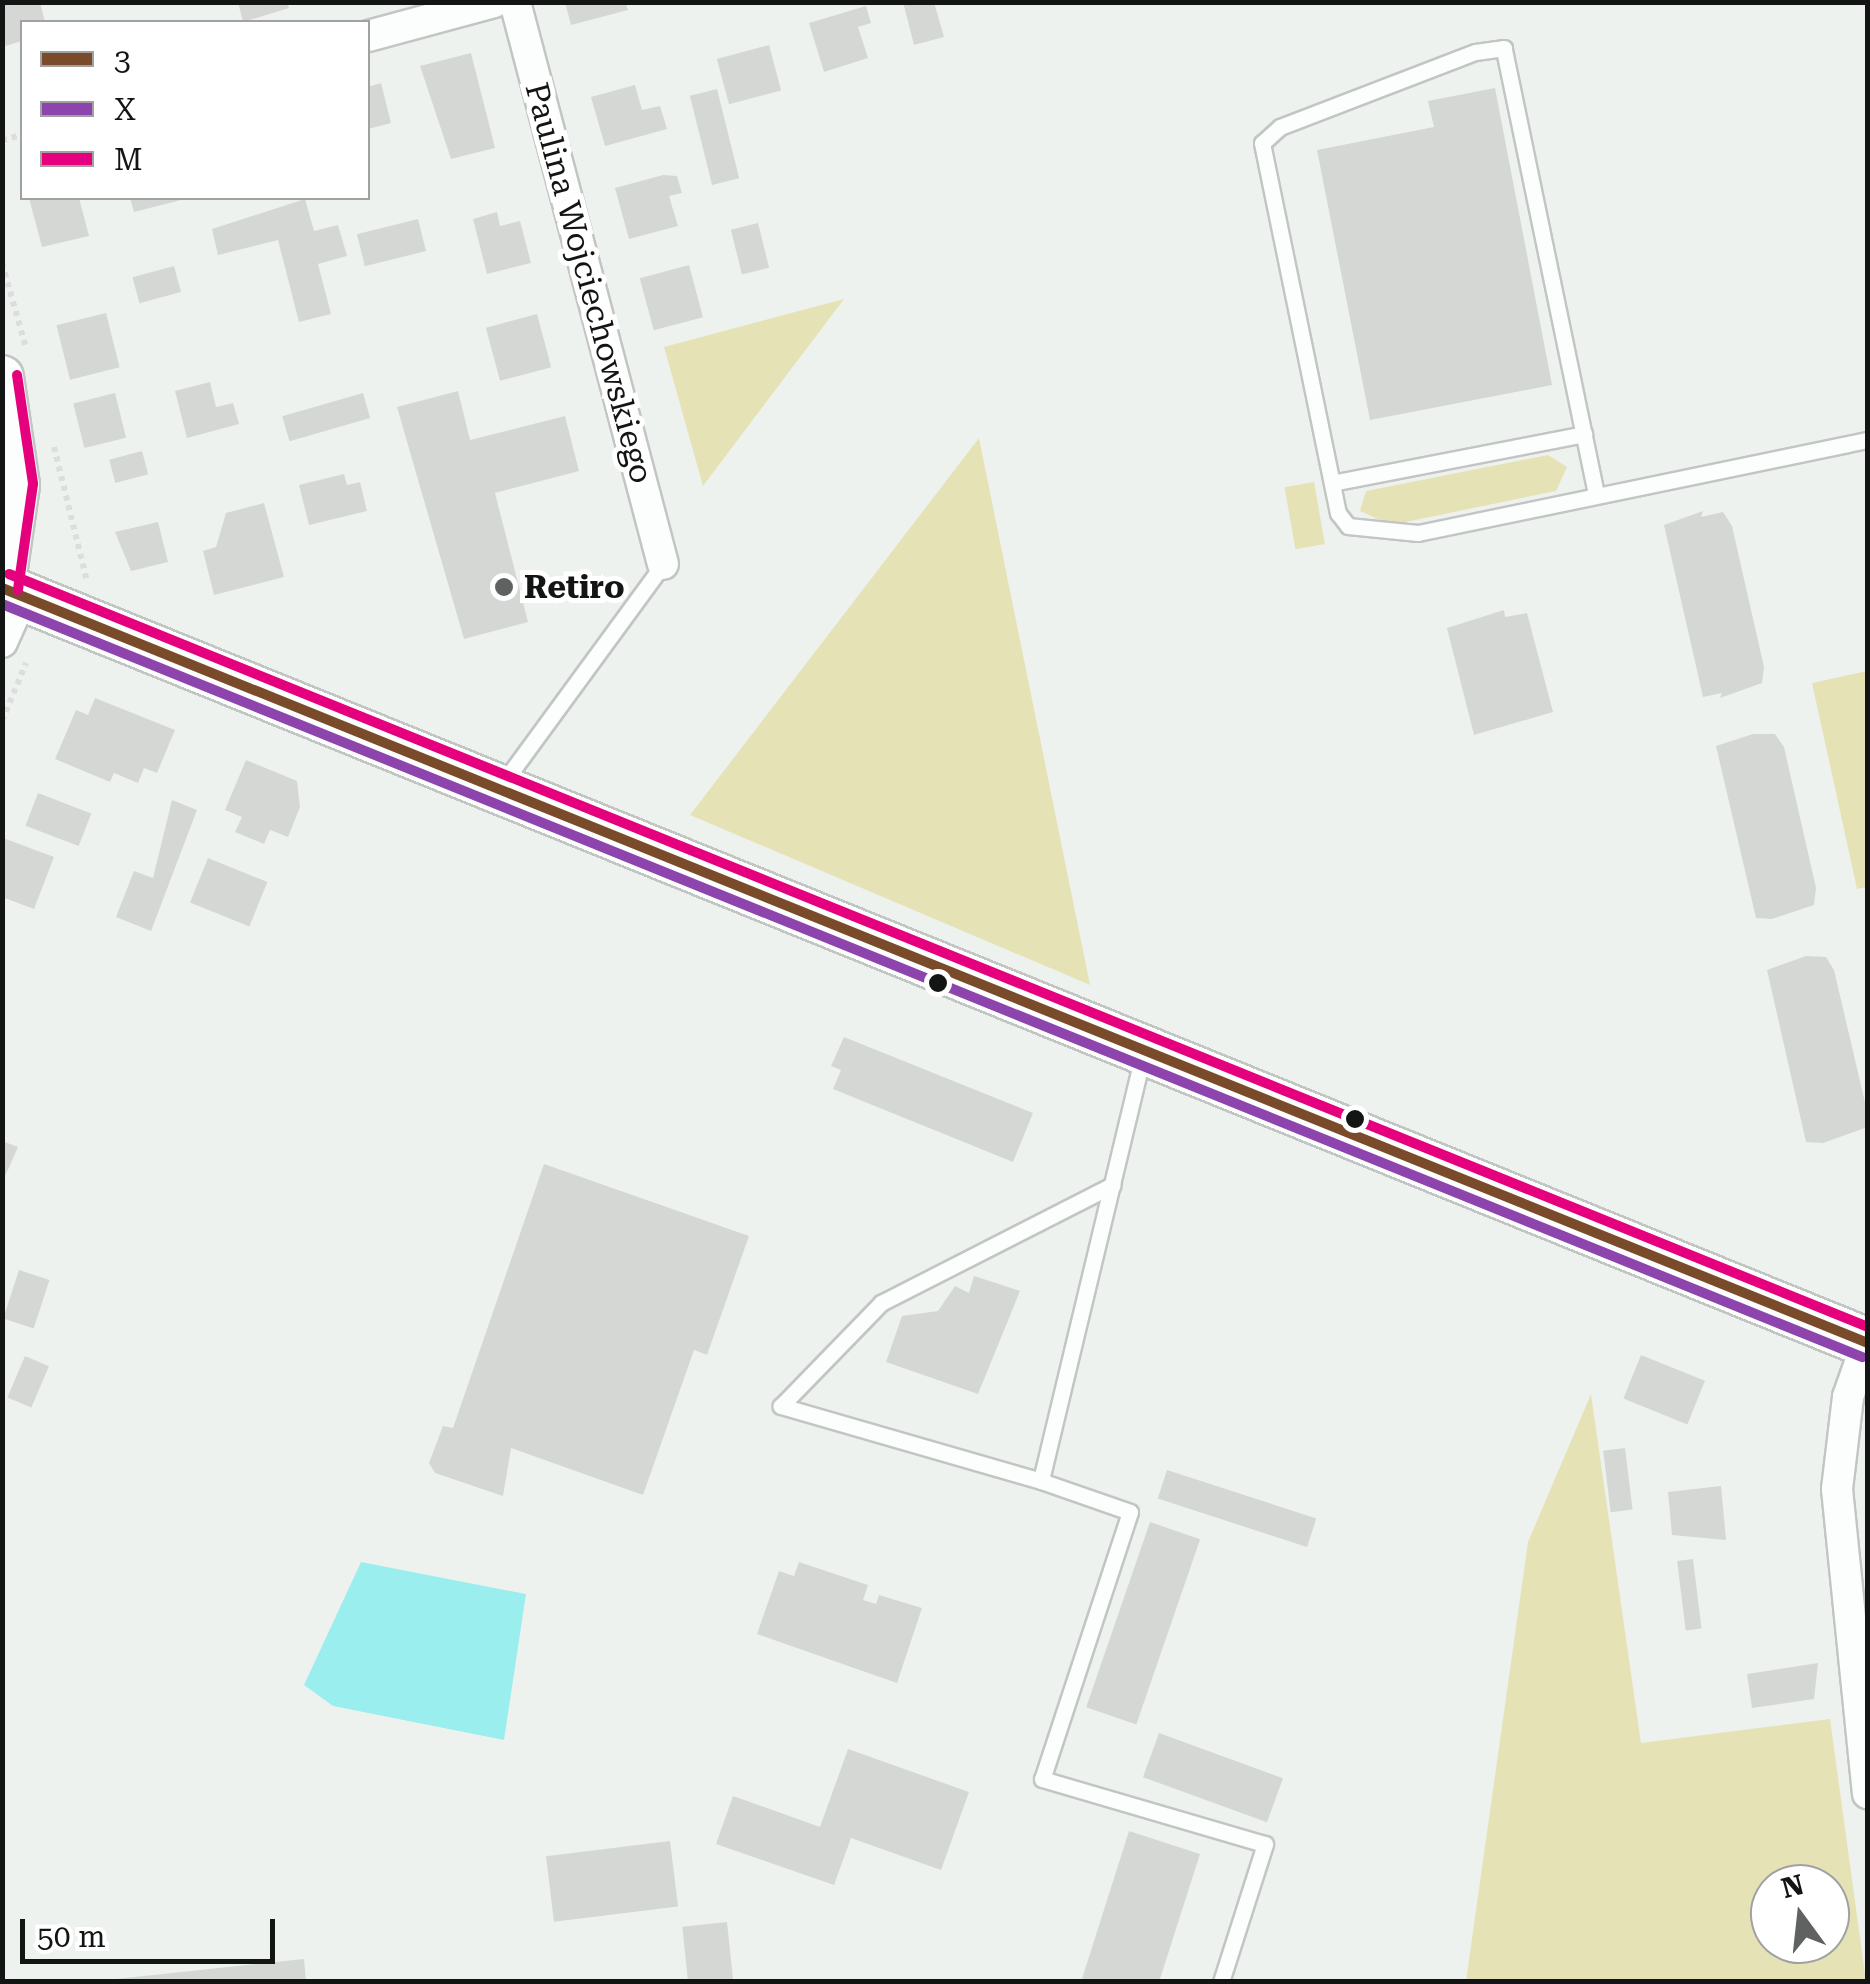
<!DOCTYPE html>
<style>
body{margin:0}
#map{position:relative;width:1870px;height:1984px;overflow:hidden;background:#eef2ef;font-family:"Roboto Serif",serif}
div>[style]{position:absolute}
.green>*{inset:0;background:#e5e3b6;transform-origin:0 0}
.water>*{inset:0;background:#9beeee}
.building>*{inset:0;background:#d5d7d4;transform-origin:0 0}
.path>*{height:6px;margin-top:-3px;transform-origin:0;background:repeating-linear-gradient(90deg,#dcdddc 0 5px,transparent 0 10px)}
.roads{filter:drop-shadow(2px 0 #c3c5c4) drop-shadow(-2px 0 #c3c5c4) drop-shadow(0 2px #c3c5c4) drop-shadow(0 -2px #c3c5c4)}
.lane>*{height:15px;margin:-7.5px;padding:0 7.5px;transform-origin:7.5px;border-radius:7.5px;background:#fcfdfd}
.street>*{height:30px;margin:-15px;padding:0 15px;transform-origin:15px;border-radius:15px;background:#fcfdfd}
.secondary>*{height:42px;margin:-21px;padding:0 21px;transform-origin:21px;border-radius:21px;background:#fcfdfd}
.primary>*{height:48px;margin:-24px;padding:0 24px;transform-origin:24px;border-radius:24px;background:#fcfdfd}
.bus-1>*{height:10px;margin:-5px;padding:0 5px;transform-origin:5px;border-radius:5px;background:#7a4b2a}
.bus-2>*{height:10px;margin:-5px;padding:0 5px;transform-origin:5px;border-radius:5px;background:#8e44ad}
.bus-3>*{height:10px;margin:-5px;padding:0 5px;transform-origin:5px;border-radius:5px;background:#e5007d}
.dots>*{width:28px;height:28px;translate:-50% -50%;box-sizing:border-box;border:5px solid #fff;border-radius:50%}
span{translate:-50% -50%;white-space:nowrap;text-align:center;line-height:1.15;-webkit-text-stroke:10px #fff;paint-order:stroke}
.street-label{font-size:32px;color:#131514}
.poi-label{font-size:32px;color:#131514;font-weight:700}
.left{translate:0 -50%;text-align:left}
.frame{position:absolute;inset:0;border:5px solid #131514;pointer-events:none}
.legend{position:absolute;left:20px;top:20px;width:350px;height:180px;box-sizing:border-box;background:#fff;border:2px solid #a1a1a1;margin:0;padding:12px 18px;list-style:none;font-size:30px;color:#131514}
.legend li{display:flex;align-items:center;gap:20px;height:50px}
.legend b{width:50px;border:2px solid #a1a1a1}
.north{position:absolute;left:1750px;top:1864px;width:100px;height:100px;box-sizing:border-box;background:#fff;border:2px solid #a1a1a1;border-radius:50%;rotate:345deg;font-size:28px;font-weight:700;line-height:40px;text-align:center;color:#131514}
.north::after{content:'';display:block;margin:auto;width:35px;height:45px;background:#606261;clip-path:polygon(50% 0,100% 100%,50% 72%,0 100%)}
.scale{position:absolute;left:20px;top:1919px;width:255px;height:45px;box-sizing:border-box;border:5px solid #131514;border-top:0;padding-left:12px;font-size:30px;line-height:35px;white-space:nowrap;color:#131514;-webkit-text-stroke:8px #fff;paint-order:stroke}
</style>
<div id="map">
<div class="green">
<div style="clip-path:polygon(844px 299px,703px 486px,664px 347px)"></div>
<div style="clip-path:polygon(979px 438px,1090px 985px,690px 815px)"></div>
<div style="clip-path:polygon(1548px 455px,1567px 467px,1556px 491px,1391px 525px,1360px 511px,1366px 491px)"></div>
<div style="left:1314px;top:482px;width:63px;height:30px;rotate:80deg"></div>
<div style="clip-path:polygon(1867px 671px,1867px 887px,1857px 889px,1812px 683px)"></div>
<div style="clip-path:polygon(evenodd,1591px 1394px,1641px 1743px,1830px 1719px,1866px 1981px,1466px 1981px,1528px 1542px,1591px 1394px,1830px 1884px,1830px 1944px,1770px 1944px,1770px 1884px,1830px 1884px)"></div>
</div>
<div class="water">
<div style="clip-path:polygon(361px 1562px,526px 1594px,504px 1740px,333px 1706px,304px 1685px)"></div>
</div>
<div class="building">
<div style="clip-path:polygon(2px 2px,40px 2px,45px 22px,22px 22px,22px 41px,2px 47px)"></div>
<div style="clip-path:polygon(238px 2px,287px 2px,289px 8px,243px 22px)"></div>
<div style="clip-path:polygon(565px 2px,625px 2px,628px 10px,571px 25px)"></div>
<div style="clip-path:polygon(903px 2px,934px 2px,944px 37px,914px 45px)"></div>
<div style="clip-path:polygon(866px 6px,871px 23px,858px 27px,868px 58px,824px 72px,809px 23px)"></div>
<div style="left:769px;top:45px;width:47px;height:54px;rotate:75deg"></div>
<div style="clip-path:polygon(471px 53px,495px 148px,451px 159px,420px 66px)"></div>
<div style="clip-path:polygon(381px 83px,391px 123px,368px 129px,368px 87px)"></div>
<div style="clip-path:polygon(635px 85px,642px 110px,660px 106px,667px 129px,605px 146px,591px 97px)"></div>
<div style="clip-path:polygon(1495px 88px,1552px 385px,1370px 420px,1317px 150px,1434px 127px,1428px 101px)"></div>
<div style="left:717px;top:89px;width:92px;height:28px;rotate:76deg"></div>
<div style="clip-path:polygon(663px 175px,677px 176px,682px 193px,669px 196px,678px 226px,629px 239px,615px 188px)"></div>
<div style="clip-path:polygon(29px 198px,79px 198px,89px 236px,42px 247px)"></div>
<div style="clip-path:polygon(130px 198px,185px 198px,185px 199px,134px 212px)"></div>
<div style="clip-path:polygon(305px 199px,314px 231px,338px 225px,347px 256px,318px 264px,331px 314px,299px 322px,278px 240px,218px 255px,212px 229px)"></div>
<div style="clip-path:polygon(497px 212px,500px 226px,520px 221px,531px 263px,487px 274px,473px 219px)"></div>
<div style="left:418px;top:219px;width:33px;height:63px;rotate:76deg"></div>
<div style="left:758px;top:223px;width:46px;height:28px;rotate:76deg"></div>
<div style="left:689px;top:265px;width:54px;height:51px;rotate:75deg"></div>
<div style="left:174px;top:266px;width:27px;height:43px;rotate:75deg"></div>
<div style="left:106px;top:313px;width:56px;height:51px;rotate:76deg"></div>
<div style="left:537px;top:314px;width:55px;height:53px;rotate:75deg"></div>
<div style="clip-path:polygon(210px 382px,216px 407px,233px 403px,239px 424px,187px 438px,175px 391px)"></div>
<div style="clip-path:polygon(458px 391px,470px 440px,565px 416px,579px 471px,495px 493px,528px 622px,464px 639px,397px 407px)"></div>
<div style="left:115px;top:393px;width:46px;height:43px;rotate:76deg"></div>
<div style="left:363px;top:393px;width:26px;height:84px;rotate:74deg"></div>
<div style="left:142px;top:451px;width:24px;height:34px;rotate:75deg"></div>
<div style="clip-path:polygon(344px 474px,347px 485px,360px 482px,367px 511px,309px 525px,299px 485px)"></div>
<div style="clip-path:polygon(264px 503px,284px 577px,214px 595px,203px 551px,216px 547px,226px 513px)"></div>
<div style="clip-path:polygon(1703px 511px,1701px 517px,1723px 512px,1732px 526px,1764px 667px,1762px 683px,1720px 698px,1722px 693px,1703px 697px,1664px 525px)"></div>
<div style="clip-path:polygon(158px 522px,168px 562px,131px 571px,115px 532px)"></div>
<div style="clip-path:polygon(1504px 610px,1505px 617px,1527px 613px,1553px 712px,1474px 735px,1447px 628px)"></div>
<div style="clip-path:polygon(95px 698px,175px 730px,157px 773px,144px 768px,138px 783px,114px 773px,110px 782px,55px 759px,76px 710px,88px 715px)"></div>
<div style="clip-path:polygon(1753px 734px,1775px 734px,1784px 747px,1816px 888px,1814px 905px,1772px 919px,1756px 918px,1716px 746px)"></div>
<div style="clip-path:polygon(246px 760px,297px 781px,300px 807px,288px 837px,270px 830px,264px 844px,235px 832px,242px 817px,225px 810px)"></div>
<div style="left:38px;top:793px;width:57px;height:35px;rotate:21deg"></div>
<div style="clip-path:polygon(172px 800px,197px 810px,151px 931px,116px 917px,134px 871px,153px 878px)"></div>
<div style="clip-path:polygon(3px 838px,54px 857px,34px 909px,2px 897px)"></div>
<div style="left:208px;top:858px;width:64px;height:48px;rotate:22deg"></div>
<div style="clip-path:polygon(1806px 956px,1826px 957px,1834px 970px,1867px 1111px,1865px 1128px,1823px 1143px,1806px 1142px,1767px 970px)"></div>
<div style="clip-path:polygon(844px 1037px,1033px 1113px,1013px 1162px,833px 1089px,841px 1070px,831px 1066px)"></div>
<div style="clip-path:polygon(2px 1141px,18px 1147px,2px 1183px)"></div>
<div style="clip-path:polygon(544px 1164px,749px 1236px,707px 1355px,694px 1350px,643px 1495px,511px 1448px,503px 1496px,435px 1473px,429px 1463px,443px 1426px,453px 1428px)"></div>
<div style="left:19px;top:1270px;width:32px;height:51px;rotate:18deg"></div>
<div style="clip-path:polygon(974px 1276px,1020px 1291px,978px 1394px,886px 1362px,902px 1316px,938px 1311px,955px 1286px,969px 1293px)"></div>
<div style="left:1641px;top:1355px;width:69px;height:47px;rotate:22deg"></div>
<div style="left:25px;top:1356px;width:26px;height:45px;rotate:23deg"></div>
<div style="left:1625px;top:1448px;width:62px;height:22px;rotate:83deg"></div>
<div style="left:1167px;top:1470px;width:157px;height:30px;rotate:18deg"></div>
<div style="clip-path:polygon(1721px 1486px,1726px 1540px,1672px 1535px,1668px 1492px)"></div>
<div style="left:1150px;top:1522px;width:53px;height:196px;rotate:19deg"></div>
<div style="left:1693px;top:1559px;width:70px;height:16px;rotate:83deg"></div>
<div style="clip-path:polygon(799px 1562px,868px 1585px,863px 1600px,876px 1604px,879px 1595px,922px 1608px,897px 1683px,757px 1634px,779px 1571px,794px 1576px)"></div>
<div style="clip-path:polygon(1818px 1663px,1814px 1699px,1752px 1708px,1747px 1674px)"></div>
<div style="left:1159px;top:1733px;width:132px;height:47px;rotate:20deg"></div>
<div style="clip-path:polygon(848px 1749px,969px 1792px,941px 1870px,851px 1838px,834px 1885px,716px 1844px,733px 1796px,820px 1827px)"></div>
<div style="clip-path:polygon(1129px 1831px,1200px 1854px,1159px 1982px,1081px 1982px)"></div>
<div style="left:670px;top:1841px;width:66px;height:125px;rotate:83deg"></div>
<div style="left:727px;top:1922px;width:60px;height:45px;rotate:84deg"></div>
<div style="clip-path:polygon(304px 1959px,306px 1982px,116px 1982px,116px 1979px)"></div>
</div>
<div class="path">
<div style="left:2px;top:140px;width:21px;rotate:-14deg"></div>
<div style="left:2px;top:263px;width:88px;rotate:74.2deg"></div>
<div style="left:54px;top:447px;width:138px;rotate:76.2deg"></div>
<div style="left:2px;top:721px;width:63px;rotate:-67.5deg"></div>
</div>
<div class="roads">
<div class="lane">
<div style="left:1332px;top:483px;width:257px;rotate:-11deg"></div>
<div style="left:1596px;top:494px;width:455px;rotate:-101.7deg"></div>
<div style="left:1504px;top:48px;width:29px;rotate:172deg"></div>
<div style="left:1475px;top:52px;width:209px;rotate:159deg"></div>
<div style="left:1280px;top:127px;width:24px;rotate:138deg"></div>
<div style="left:1262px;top:143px;width:378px;rotate:78.4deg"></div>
<div style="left:1338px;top:513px;width:16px;rotate:52deg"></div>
<div style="left:1348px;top:526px;width:70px;rotate:5.7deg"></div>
<div style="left:1418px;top:533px;width:460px;rotate:-11.7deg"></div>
<div style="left:503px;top:783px;width:271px;rotate:-53.8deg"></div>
<div style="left:1143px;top:1055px;width:438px;rotate:103.5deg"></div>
<div style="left:1041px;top:1481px;width:94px;rotate:19.2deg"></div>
<div style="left:1130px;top:1512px;width:281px;rotate:108.2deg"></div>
<div style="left:1042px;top:1779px;width:232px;rotate:16.3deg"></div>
<div style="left:1265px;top:1844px;width:145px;rotate:107.7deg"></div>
<div style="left:1041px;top:1481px;width:271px;rotate:-163.9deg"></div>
<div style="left:781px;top:1406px;width:144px;rotate:-45.8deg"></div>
<div style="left:881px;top:1303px;width:260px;rotate:-27deg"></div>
</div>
<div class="street">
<div style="left:515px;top:2px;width:581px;rotate:75.25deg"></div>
<div style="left:368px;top:36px;width:131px;rotate:-15.1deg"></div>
<div style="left:2px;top:642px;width:27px;rotate:-66deg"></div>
<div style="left:13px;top:617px;width:31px;rotate:-109deg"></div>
<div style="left:1867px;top:1343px;width:57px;rotate:109.4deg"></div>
<div style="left:1848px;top:1397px;width:93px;rotate:96.8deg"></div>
<div style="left:1837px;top:1489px;width:306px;rotate:84.2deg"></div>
</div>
<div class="secondary">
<div style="left:2px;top:377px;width:109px;rotate:81.6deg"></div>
<div style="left:18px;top:485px;width:104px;rotate:98.3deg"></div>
</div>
<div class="primary">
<div style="left:2px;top:588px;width:2013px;rotate:22.03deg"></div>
</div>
</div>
<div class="bus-1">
<div style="left:2px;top:588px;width:2013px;rotate:22.03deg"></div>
</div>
<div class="bus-2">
<div style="left:2px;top:604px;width:2007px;rotate:22.04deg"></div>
</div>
<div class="bus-3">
<div style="left:17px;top:375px;width:110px;rotate:81.6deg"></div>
<div style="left:33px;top:484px;width:107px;rotate:98.1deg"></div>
<div style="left:9px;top:574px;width:2006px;rotate:22.05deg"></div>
</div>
<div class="dots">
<div style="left:504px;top:587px;background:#606261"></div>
<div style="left:938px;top:983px;background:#131514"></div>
<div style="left:1355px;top:1119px;background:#131514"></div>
</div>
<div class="street-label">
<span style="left:589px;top:283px;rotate:75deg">Paulina Wojciechowskiego</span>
</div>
<div class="poi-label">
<span class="left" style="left:524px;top:587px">Retiro</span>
</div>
<div class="frame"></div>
<ul class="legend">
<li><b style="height:12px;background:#7a4b2a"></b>3</li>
<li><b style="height:12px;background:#8e44ad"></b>X</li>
<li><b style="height:12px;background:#e5007d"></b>M</li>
</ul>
<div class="north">N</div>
<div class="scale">50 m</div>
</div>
